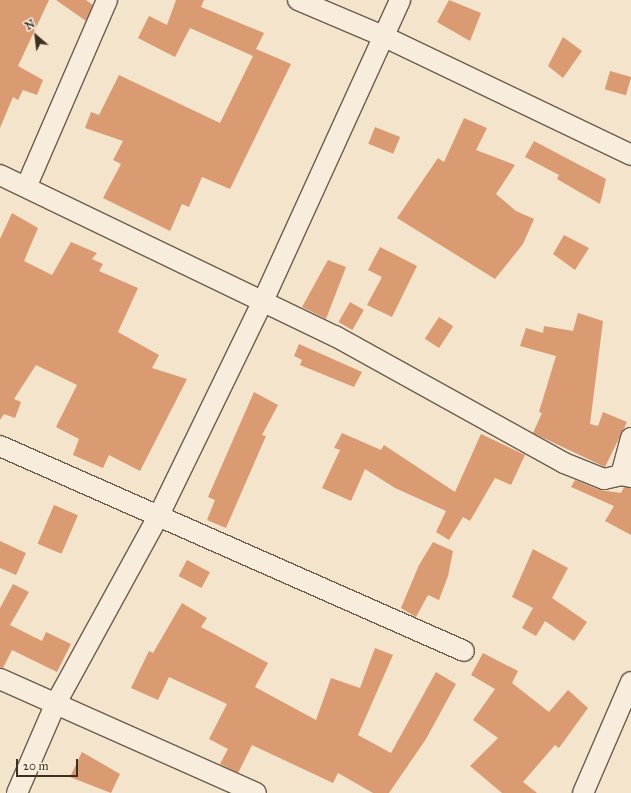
<!DOCTYPE html>
<style>
body{margin:0}
#map{position:relative;width:631px;height:793px;overflow:hidden;background:#f4e4cb;font-family:"IM FELL Great Primer",serif}
div>[style]{position:absolute}
.building>*{inset:0;background:#da9a72;transform-origin:0 0}
.roads{filter:drop-shadow(1px 0 #6a5d4c) drop-shadow(-1px 0 #6a5d4c) drop-shadow(0 1px #6a5d4c) drop-shadow(0 -1px #6a5d4c)}
.minor>*{height:20px;margin:-10px;padding:0 10px;transform-origin:10px;border-radius:10px;background:#f8eddd}
span{translate:-50% -50%;white-space:nowrap;text-align:center;line-height:1.15;-webkit-text-stroke:4px #f8eddd;paint-order:stroke}
.north{position:absolute;left:16px;top:16px;width:40px;height:40px;-webkit-text-stroke:3px #f8eddd;paint-order:stroke;rotate:332deg;font-size:11px;font-weight:700;line-height:16px;text-align:center;color:#3c3021}
.north::after{content:'';display:block;margin:auto;width:14px;height:18px;background:#3c3021;clip-path:polygon(50% 0,100% 100%,50% 72%,0 100%)}
.scale{position:absolute;left:16px;top:759px;width:62px;height:18px;box-sizing:border-box;border:2px solid #3c3021;border-top:0;padding-left:5px;font-size:12px;line-height:14px;white-space:nowrap;color:#3c3021;-webkit-text-stroke:3px #f8eddd;paint-order:stroke}
</style>
<div id="map">
<div class="building">
<div style="clip-path:polygon(0 0,49px 0,18px 66px,43px 80px,37px 95px,23px 90px,18px 100px,13px 97px,0 128px)"></div>
<div style="clip-path:polygon(56px 0,86px 0,93px 5px,86px 21px)"></div>
<div style="clip-path:polygon(176px 0,204px 0,201px 7px,264px 33px,256px 49px,291px 64px,230px 189px,202px 177px,189px 207px,182px 204px,170px 231px,103px 198px,121px 164px,113px 160px,123px 141px,85px 128px,91px 112px,99px 115px,119px 75px,220px 123px,253px 56px,190px 28px,175px 57px,138px 38px,149px 16px,167px 25px)"></div>
<div style="clip-path:polygon(449px 0,481px 13px,470px 41px,437px 22px)"></div>
<div style="clip-path:polygon(563px 37px,582px 51px,563px 78px,548px 66px)"></div>
<div style="left:610px;top:71px;width:22px;height:19px;rotate:16deg"></div>
<div style="clip-path:polygon(464px 118px,487px 128px,476px 150px,515px 165px,496px 194px,516px 211px,534px 219px,523px 244px,495px 279px,397px 218px,438px 158px,444px 162px)"></div>
<div style="left:375px;top:127px;width:27px;height:18px;rotate:22deg"></div>
<div style="clip-path:polygon(534px 141px,606px 179px,600px 204px,557px 179px,559px 175px,525px 157px)"></div>
<div style="clip-path:polygon(12px 213px,38px 228px,24px 261px,52px 275px,71px 242px,97px 253px,92px 259px,103px 264px,99px 271px,138px 288px,118px 332px,159px 355px,152px 368px,187px 379px,140px 471px,109px 455px,103px 468px,73px 455px,79px 439px,56px 427px,77px 385px,36px 365px,14px 399px,21px 402px,15px 418px,4px 414px,0 420px,0 239px)"></div>
<div style="clip-path:polygon(564px 235px,589px 248px,575px 270px,553px 254px)"></div>
<div style="clip-path:polygon(380px 247px,417px 266px,392px 317px,367px 305px,382px 277px,368px 270px)"></div>
<div style="clip-path:polygon(328px 260px,346px 267px,326px 319px,302px 307px)"></div>
<div style="left:350px;top:302px;width:16px;height:23px;rotate:30deg"></div>
<div style="clip-path:polygon(578px 313px,603px 321px,590px 424px,598px 426px,603px 412px,627px 422px,605px 467px,533px 433px,542px 413px,539px 412px,556px 356px,520px 346px,526px 328px,543px 333px,544px 326px,573px 331px)"></div>
<div style="left:439px;top:317px;width:17px;height:26px;rotate:33deg"></div>
<div style="clip-path:polygon(299px 344px,362px 372px,354px 387px,300px 365px,302px 360px,294px 356px)"></div>
<div style="clip-path:polygon(254px 392px,278px 405px,262px 435px,266px 436px,226px 528px,207px 520px,215px 500px,208px 497px)"></div>
<div style="clip-path:polygon(342px 433px,381px 450px,384px 445px,455px 492px,481px 434px,525px 455px,511px 485px,495px 478px,470px 521px,463px 517px,449px 540px,436px 532px,446px 511px,395px 488px,365px 469px,351px 501px,322px 488px,340px 450px,334px 448px)"></div>
<div style="clip-path:polygon(575px 480px,600px 490px,621px 493px,624px 487px,631px 488px,631px 535px,605px 521px,614px 506px,571px 487px)"></div>
<div style="left:54px;top:505px;width:26px;height:42px;rotate:23deg"></div>
<div style="clip-path:polygon(0 541px,26px 553px,16px 575px,0 568px)"></div>
<div style="clip-path:polygon(433px 542px,453px 551px,448px 576px,439px 600px,428px 595px,416px 617px,401px 608px,419px 565px)"></div>
<div style="clip-path:polygon(533px 549px,568px 568px,552px 598px,587px 622px,574px 641px,545px 621px,536px 636px,522px 628px,533px 608px,512px 597px)"></div>
<div style="left:187px;top:560px;width:26px;height:18px;rotate:28deg"></div>
<div style="clip-path:polygon(13px 584px,29px 592px,10px 625px,42px 641px,46px 632px,71px 644px,57px 672px,12px 650px,3px 668px,0 668px,0 608px)"></div>
<div style="clip-path:polygon(182px 603px,207px 618px,201px 627px,268px 663px,255px 687px,316px 720px,331px 678px,360px 688px,375px 648px,393px 655px,358px 735px,391px 753px,436px 672px,456px 684px,426px 739px,389px 793px,373px 793px,338px 773px,333px 783px,252px 745px,238px 773px,220px 764px,228px 749px,209px 739px,227px 704px,169px 677px,158px 700px,131px 688px,149px 651px,153px 653px)"></div>
<div style="clip-path:polygon(483px 653px,518px 671px,512px 683px,549px 712px,568px 690px,588px 708px,559px 748px,555px 745px,523px 782px,537px 793px,502px 793px,470px 766px,498px 738px,473px 720px,495px 689px,471px 675px)"></div>
<div style="clip-path:polygon(82px 752px,120px 774px,111px 793px,70px 777px)"></div>
</div>
<div class="roads">
<div class="minor">
<div style="left:298px;top:0;width:95px;rotate:23deg"></div>
<div style="left:385px;top:37px;width:273px;rotate:25.6deg"></div>
<div style="left:0;top:175px;width:372px;rotate:25.7deg"></div>
<div style="left:335px;top:336px;width:262px;rotate:29deg"></div>
<div style="left:564px;top:463px;width:43px;rotate:21.8deg"></div>
<div style="left:604px;top:479px;width:17px;rotate:-13deg"></div>
<div style="left:27px;top:185px;width:202px;rotate:-66.6deg"></div>
<div style="left:631px;top:438px;width:38px;rotate:105deg"></div>
<div style="left:621px;top:475px;width:10px;rotate:11deg"></div>
<div style="left:0;top:446px;width:507px;rotate:23.84deg"></div>
<div style="left:0;top:679px;width:280px;rotate:24deg"></div>
<div style="left:17px;top:793px;width:98px;rotate:-66.6deg"></div>
<div style="left:56px;top:703px;width:214px;rotate:-61.3deg"></div>
<div style="left:159px;top:515px;width:238px;rotate:-64.1deg"></div>
<div style="left:263px;top:301px;width:331px;rotate:-65.5deg"></div>
<div style="left:583px;top:793px;width:121px;rotate:-66.6deg"></div>
</div>
</div>
<div class="north">N</div>
<div class="scale">20 m</div>
</div>
